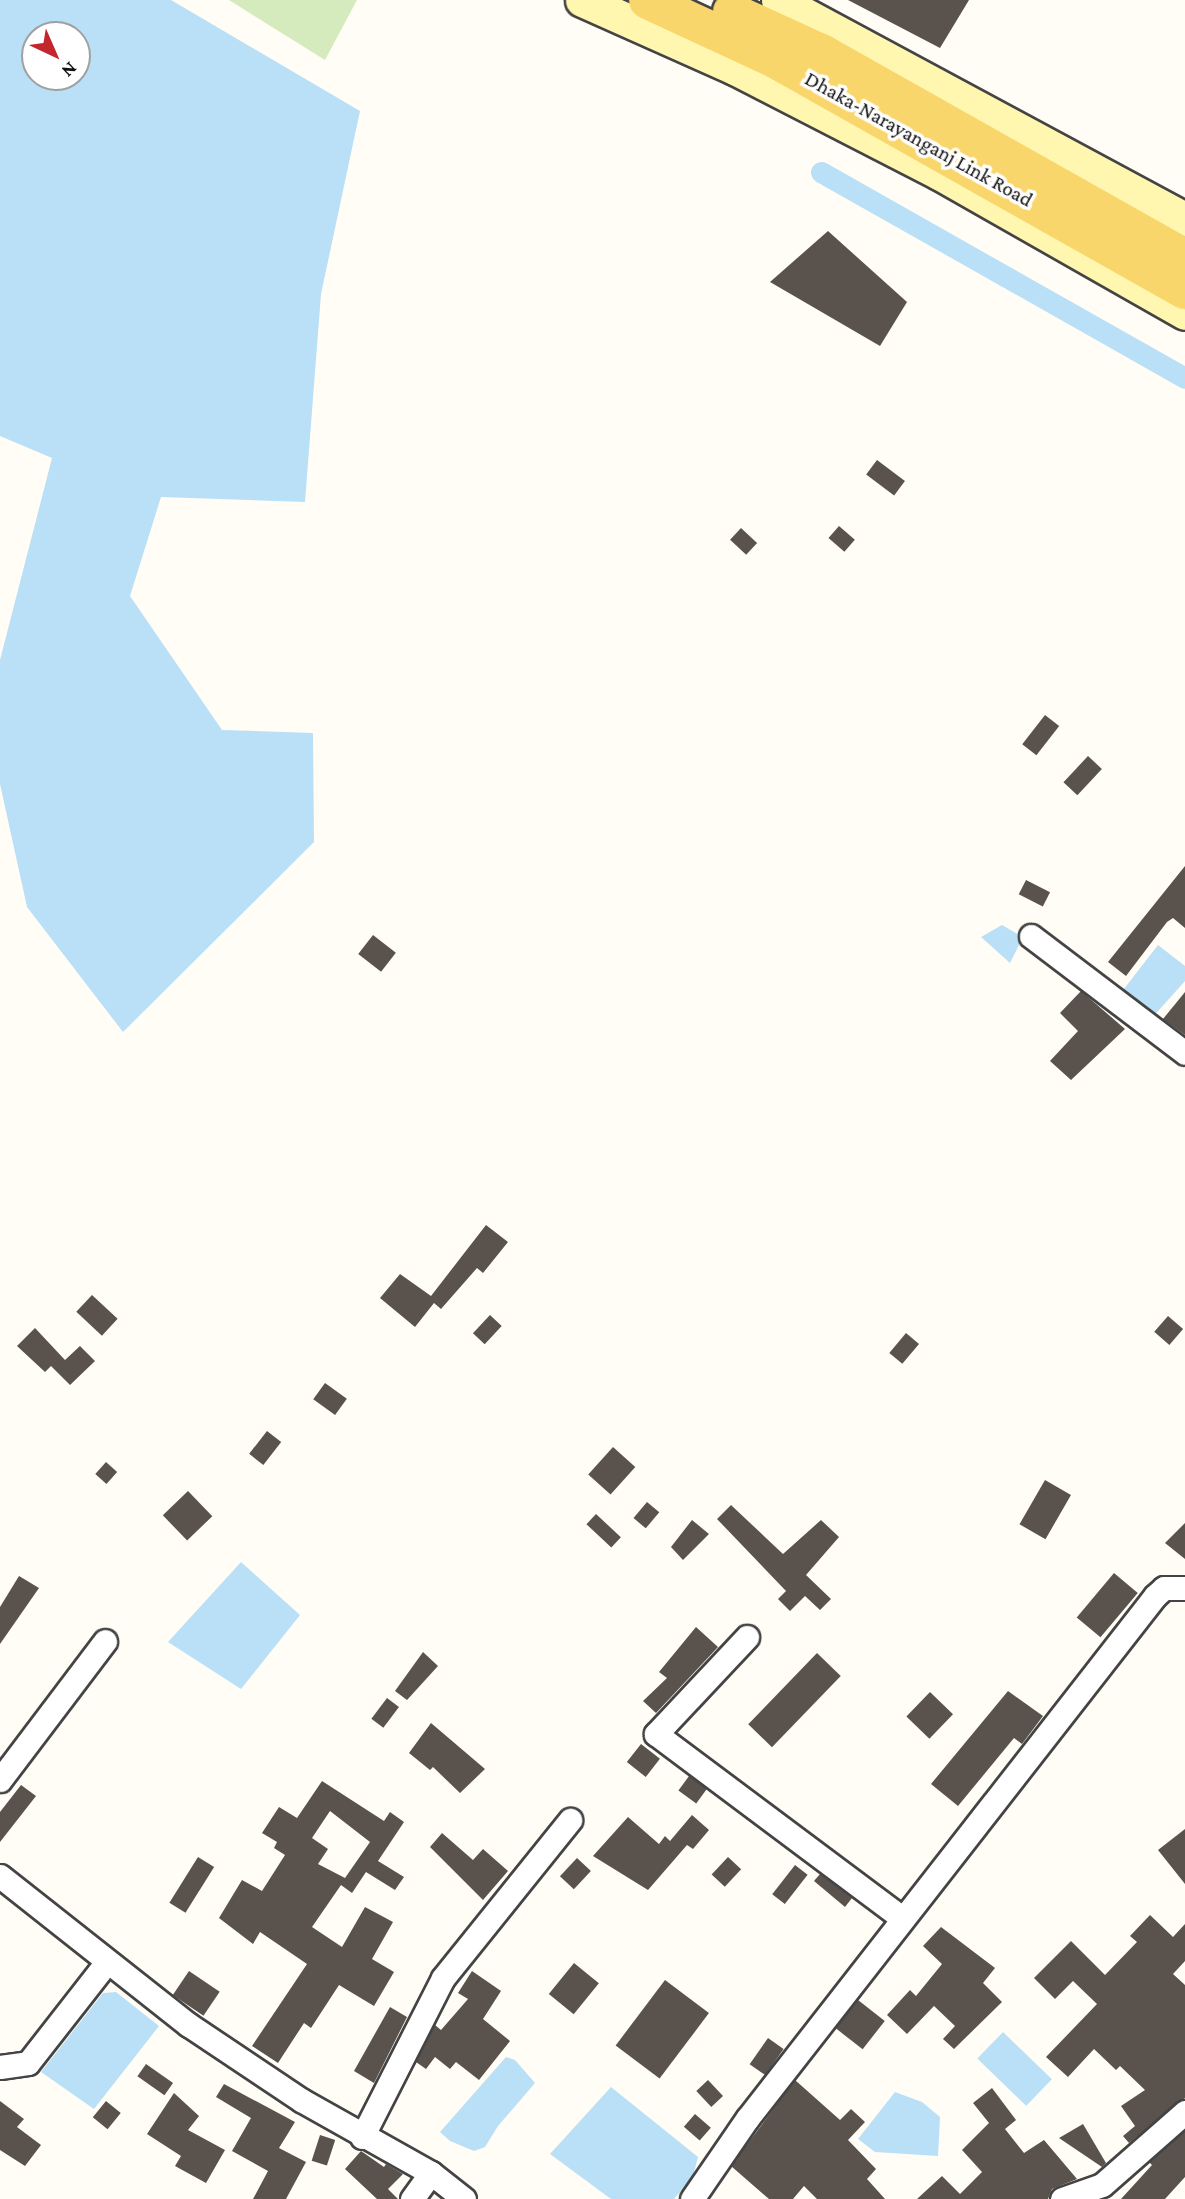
<!DOCTYPE html>
<style>
body{margin:0}
#map{position:relative;width:1185px;height:2199px;overflow:hidden;background:#fffdf5;font-family:"Crimson Pro",serif}
div>[style]{position:absolute}
.green>*{inset:0;background:#d5ebbd}
.water>*{inset:0;background:#b9e0f7;transform-origin:0 0}
.canal>*{height:21px;margin:-10.5px;padding:0 10.5px;transform-origin:10.5px;border-radius:10.5px;background:#b9e0f7}
.building>*{inset:0;background:#5a524d;transform-origin:0 0}
.roads{filter:drop-shadow(2px 0 #444) drop-shadow(-2px 0 #444) drop-shadow(0 2px #444) drop-shadow(0 -2px #444)}
.street>*{height:23px;margin:-11.5px;padding:0 11.5px;transform-origin:11.5px;border-radius:11.5px;background:#fff}
.secondary>*{height:33px;margin:-16.5px;padding:0 16.5px;transform-origin:16.5px;border-radius:16.5px;background:#fff6b0}
.primary>*{height:37px;margin:-18.5px;padding:0 18.5px;transform-origin:18.5px;border-radius:18.5px;background:#f9d66b}
span{translate:-50% -50%;white-space:nowrap;text-align:center;line-height:1.15;-webkit-text-stroke:7px #fff;paint-order:stroke}
.street-label{font-size:21px;color:#111}
.north{position:absolute;left:21px;top:21px;width:70px;height:70px;box-sizing:border-box;background:#fff;border:2px solid #a0a0a0;border-radius:50%;rotate:136deg;font-size:19px;font-weight:700;line-height:28px;text-align:center;color:#111}
.north::after{content:'';display:block;margin:auto;width:24px;height:32px;background:#c4262e;clip-path:polygon(50% 0,100% 100%,50% 72%,0 100%)}
</style>
<div id="map">
<div class="green">
<div style="clip-path:polygon(229px 0,357px 0,325px 60px)"></div>
</div>
<div class="water">
<div style="clip-path:polygon(evenodd,0 0,171px 0,360px 111px,321px 294px,305px 502px,161px 497px,130px 596px,222px 730px,313px 733px,314px 842px,123px 1032px,27px 907px,0 784px,0 660px,52px 458px,0 436px,0 0,35px 35px,77px 35px,77px 77px,35px 77px,35px 35px)"></div>
<div style="clip-path:polygon(1002px 925px,1023px 937px,1010px 963px,981px 937px)"></div>
<div style="clip-path:polygon(1158px 945px,1185px 966px,1185px 981px,1151px 1019px,1120px 994px)"></div>
<div style="clip-path:polygon(241px 1562px,300px 1615px,241px 1689px,168px 1642px)"></div>
<div style="clip-path:polygon(116px 1992px,159px 2026px,94px 2109px,41px 2072px,103px 1993px)"></div>
<div style="left:1003px;top:2032px;width:68px;height:37px;rotate:44deg"></div>
<div style="clip-path:polygon(506px 2057px,515px 2060px,535px 2083px,498px 2126px,485px 2147px,474px 2151px,450px 2141px,440px 2132px)"></div>
<div style="clip-path:polygon(611px 2087px,698px 2157px,693px 2176px,674px 2199px,611px 2199px,550px 2154px)"></div>
<div style="clip-path:polygon(895px 2092px,922px 2102px,940px 2117px,938px 2156px,875px 2152px,858px 2139px)"></div>
</div>
<div class="canal">
<div style="left:821px;top:172px;width:418px;rotate:29.5deg"></div>
</div>
<div class="building">
<div style="clip-path:polygon(848px 0,969px 0,940px 48px)"></div>
<div style="clip-path:polygon(828px 231px,907px 302px,880px 346px,770px 282px)"></div>
<div style="left:877px;top:460px;width:35px;height:18px;rotate:37deg"></div>
<div style="left:839px;top:526px;width:21px;height:16px;rotate:41deg"></div>
<div style="left:741px;top:528px;width:22px;height:16px;rotate:43deg"></div>
<div style="left:1045px;top:715px;width:18px;height:37px;rotate:38deg"></div>
<div style="left:1088px;top:756px;width:19px;height:36px;rotate:43deg"></div>
<div style="clip-path:polygon(1185px 866px,1185px 928px,1173px 918px,1167px 922px,1126px 976px,1108px 962px)"></div>
<div style="left:1026px;top:880px;width:27px;height:16px;rotate:27deg"></div>
<div style="left:373px;top:935px;width:29px;height:24px;rotate:38deg"></div>
<div style="clip-path:polygon(1081px 991px,1125px 1029px,1071px 1080px,1050px 1061px,1078px 1031px,1060px 1013px)"></div>
<div style="clip-path:polygon(1185px 992px,1185px 1035px,1163px 1019px)"></div>
<div style="clip-path:polygon(486px 1225px,508px 1242px,483px 1273px,477px 1268px,441px 1309px,434px 1303px,415px 1327px,380px 1298px,400px 1274px,431px 1296px)"></div>
<div style="left:92px;top:1295px;width:35px;height:23px;rotate:43deg"></div>
<div style="left:490px;top:1315px;width:16px;height:25px;rotate:43deg"></div>
<div style="left:1168px;top:1316px;width:20px;height:21px;rotate:41deg"></div>
<div style="clip-path:polygon(35px 1328px,65px 1360px,80px 1346px,95px 1361px,70px 1385px,51px 1366px,45px 1372px,17px 1346px)"></div>
<div style="left:906px;top:1333px;width:17px;height:26px;rotate:40deg"></div>
<div style="left:325px;top:1383px;width:27px;height:20px;rotate:36deg"></div>
<div style="left:267px;top:1431px;width:18px;height:29px;rotate:38deg"></div>
<div style="left:613px;top:1447px;width:30px;height:37px;rotate:42deg"></div>
<div style="left:106px;top:1462px;width:15px;height:16px;rotate:42deg"></div>
<div style="left:1045px;top:1480px;width:30px;height:51px;rotate:30deg"></div>
<div style="left:188px;top:1491px;width:35px;height:35px;rotate:46deg"></div>
<div style="left:647px;top:1502px;width:16px;height:21px;rotate:40deg"></div>
<div style="clip-path:polygon(731px 1505px,783px 1554px,821px 1520px,839px 1537px,806px 1575px,831px 1599px,820px 1610px,805px 1596px,790px 1611px,778px 1599px,786px 1591px,717px 1519px)"></div>
<div style="left:596px;top:1514px;width:34px;height:14px;rotate:43deg"></div>
<div style="clip-path:polygon(692px 1520px,709px 1534px,683px 1560px,671px 1547px)"></div>
<div style="clip-path:polygon(1185px 1523px,1185px 1559px,1165px 1543px)"></div>
<div style="left:1114px;top:1573px;width:31px;height:58px;rotate:40deg"></div>
<div style="clip-path:polygon(19px 1576px,39px 1588px,0 1644px,0 1607px)"></div>
<div style="clip-path:polygon(696px 1627px,718px 1647px,656px 1713px,643px 1701px,667px 1678px,659px 1672px)"></div>
<div style="clip-path:polygon(423px 1652px,438px 1666px,407px 1700px,395px 1691px)"></div>
<div style="left:817px;top:1653px;width:33px;height:99px;rotate:44deg"></div>
<div style="clip-path:polygon(1008px 1691px,1043px 1716px,1022px 1744px,1014px 1738px,958px 1806px,931px 1784px)"></div>
<div style="left:930px;top:1692px;width:32px;height:34px;rotate:44deg"></div>
<div style="left:387px;top:1698px;width:15px;height:26px;rotate:37deg"></div>
<div style="clip-path:polygon(431px 1723px,485px 1769px,460px 1793px,433px 1767px,430px 1770px,409px 1753px)"></div>
<div style="left:641px;top:1744px;width:24px;height:23px;rotate:38deg"></div>
<div style="left:689px;top:1776px;width:22px;height:18px;rotate:36deg"></div>
<div style="clip-path:polygon(evenodd,322px 1781px,384px 1821px,390px 1812px,404px 1822px,378px 1861px,404px 1877px,395px 1890px,366px 1872px,352px 1893px,341px 1885px,312px 1927px,342px 1947px,365px 1907px,393px 1922px,372px 1959px,394px 1972px,374px 2006px,339px 1985px,311px 2028px,304px 2023px,278px 2063px,252px 2046px,307px 1964px,260px 1932px,253px 1944px,219px 1918px,242px 1880px,262px 1891px,285px 1855px,274px 1848px,277px 1842px,262px 1833px,279px 1807px,297px 1818px,322px 1781px,330px 1811px,370px 1842px,345px 1878px,318px 1864px,328px 1849px,312px 1838px,330px 1811px)"></div>
<div style="clip-path:polygon(21px 1785px,36px 1796px,0 1842px,0 1812px)"></div>
<div style="clip-path:polygon(692px 1815px,709px 1830px,693px 1849px,687px 1845px,648px 1890px,593px 1856px,628px 1817px,659px 1844px,665px 1836px,670px 1841px)"></div>
<div style="clip-path:polygon(1185px 1829px,1185px 1884px,1158px 1850px)"></div>
<div style="clip-path:polygon(442px 1833px,473px 1860px,483px 1849px,508px 1871px,483px 1900px,430px 1847px)"></div>
<div style="left:198px;top:1857px;width:19px;height:54px;rotate:32deg"></div>
<div style="left:728px;top:1857px;width:18px;height:24px;rotate:43deg"></div>
<div style="left:577px;top:1858px;width:19px;height:25px;rotate:43deg"></div>
<div style="left:795px;top:1865px;width:16px;height:37px;rotate:38deg"></div>
<div style="clip-path:polygon(820px 1874px,852px 1898px,845px 1907px,814px 1881px)"></div>
<div style="clip-path:polygon(1150px 1915px,1173px 1937px,1185px 1924px,1185px 1961px,1173px 1974px,1185px 1985px,1185px 2098px,1129px 2143px,1123px 2136px,1135px 2126px,1121px 2106px,1145px 2090px,1120px 2066px,1116px 2070px,1094px 2049px,1068px 2077px,1046px 2057px,1097px 2004px,1073px 1981px,1055px 1999px,1034px 1978px,1071px 1941px,1105px 1975px,1137px 1942px,1130px 1936px)"></div>
<div style="clip-path:polygon(941px 1927px,995px 1968px,983px 1983px,1002px 2002px,954px 2049px,943px 2039px,955px 2026px,934px 2006px,907px 2034px,887px 2015px,910px 1990px,916px 1996px,942px 1964px,923px 1946px)"></div>
<div style="left:574px;top:1963px;width:32px;height:40px;rotate:39deg"></div>
<div style="left:189px;top:1971px;width:37px;height:29px;rotate:34deg"></div>
<div style="clip-path:polygon(472px 1971px,501px 1991px,483px 2019px,510px 2041px,479px 2080px,456px 2062px,450px 2069px,435px 2057px,426px 2069px,416px 2062px,435px 2025px,441px 2030px,468px 1999px,458px 1993px)"></div>
<div style="left:665px;top:1980px;width:55px;height:82px;rotate:37deg"></div>
<div style="left:858px;top:2000px;width:34px;height:36px;rotate:38deg"></div>
<div style="clip-path:polygon(390px 2007px,407px 2017px,374px 2083px,354px 2071px)"></div>
<div style="left:768px;top:2038px;width:19px;height:32px;rotate:35deg"></div>
<div style="left:146px;top:2064px;width:33px;height:15px;rotate:35deg"></div>
<div style="left:708px;top:2080px;width:22px;height:16px;rotate:47deg"></div>
<div style="clip-path:polygon(795px 2080px,840px 2120px,851px 2109px,865px 2122px,848px 2140px,876px 2169px,867px 2179px,885px 2199px,817px 2199px,804px 2186px,793px 2199px,769px 2199px,731px 2166px)"></div>
<div style="clip-path:polygon(224px 2084px,295px 2122px,279px 2148px,306px 2162px,286px 2199px,253px 2199px,268px 2171px,232px 2151px,251px 2118px,216px 2097px)"></div>
<div style="clip-path:polygon(992px 2088px,1016px 2120px,1005px 2129px,1024px 2153px,1044px 2140px,1077px 2179px,1052px 2189px,1048px 2199px,917px 2199px,942px 2176px,960px 2194px,982px 2172px,962px 2150px,989px 2123px,973px 2103px)"></div>
<div style="clip-path:polygon(174px 2093px,199px 2116px,188px 2130px,225px 2150px,206px 2183px,175px 2166px,181px 2156px,147px 2134px)"></div>
<div style="clip-path:polygon(0 2101px,24px 2119px,17px 2127px,41px 2145px,25px 2166px,0 2150px)"></div>
<div style="left:106px;top:2101px;width:19px;height:21px;rotate:39deg"></div>
<div style="left:695px;top:2114px;width:21px;height:17px;rotate:41deg"></div>
<div style="clip-path:polygon(1083px 2124px,1106px 2163px,1102px 2167px,1059px 2138px)"></div>
<div style="clip-path:polygon(1185px 2131px,1185px 2177px,1165px 2199px,1121px 2199px,1152px 2165px,1149px 2162px)"></div>
<div style="left:320px;top:2135px;width:16px;height:27px;rotate:18deg"></div>
<div style="clip-path:polygon(361px 2151px,384px 2167px,386px 2164px,403px 2174px,388px 2189px,398px 2199px,377px 2199px,345px 2169px)"></div>
</div>
<div class="roads">
<div class="street">
<div style="left:1031px;top:936px;width:193px;rotate:37.2deg"></div>
<div style="left:747px;top:1637px;width:133px;rotate:133.2deg"></div>
<div style="left:656px;top:1734px;width:307px;rotate:36.8deg"></div>
<div style="left:0;top:1780px;width:174px;rotate:-52.9deg"></div>
<div style="left:0;top:1876px;width:241px;rotate:38.3deg"></div>
<div style="left:189px;top:2025px;width:135px;rotate:33.8deg"></div>
<div style="left:301px;top:2100px;width:149px;rotate:29.3deg"></div>
<div style="left:431px;top:2173px;width:42px;rotate:38.2deg"></div>
<div style="left:0;top:2067px;width:28px;rotate:-8deg"></div>
<div style="left:28px;top:2063px;width:128px;rotate:-52deg"></div>
<div style="left:362px;top:2137px;width:178px;rotate:-63deg"></div>
<div style="left:443px;top:1978px;width:203px;rotate:-51.2deg"></div>
<div style="left:412px;top:2199px;width:32px;rotate:-54deg"></div>
<div style="left:692px;top:2199px;width:97px;rotate:-55.5deg"></div>
<div style="left:747px;top:2119px;width:663px;rotate:-52.04deg"></div>
<div style="left:1155px;top:1596px;width:12px;rotate:-42deg"></div>
<div style="left:1164px;top:1588px;width:21px"></div>
<div style="left:1062px;top:2199px;width:42px;rotate:-19.3deg"></div>
<div style="left:1102px;top:2185px;width:111px;rotate:-41.3deg"></div>
</div>
<div class="secondary">
<div style="left:582px;top:0;width:167px;rotate:24deg"></div>
<div style="left:735px;top:68px;width:229px;rotate:27.2deg"></div>
<div style="left:939px;top:173px;width:283px;rotate:29.6deg"></div>
<div style="left:778px;top:0;width:462px;rotate:28.3deg"></div>
</div>
<div class="primary">
<div style="left:647px;top:0;width:142px;rotate:24.9deg"></div>
<div style="left:776px;top:60px;width:469px;rotate:29.4deg"></div>
<div style="left:731px;top:11px;width:99px;rotate:24.5deg"></div>
<div style="left:821px;top:52px;width:418px;rotate:29.4deg"></div>
</div>
</div>
<div class="street-label">
<span style="left:919px;top:139px;rotate:29deg">Dhaka-Narayanganj Link Road</span>
</div>
<div class="north">N</div>
</div>
